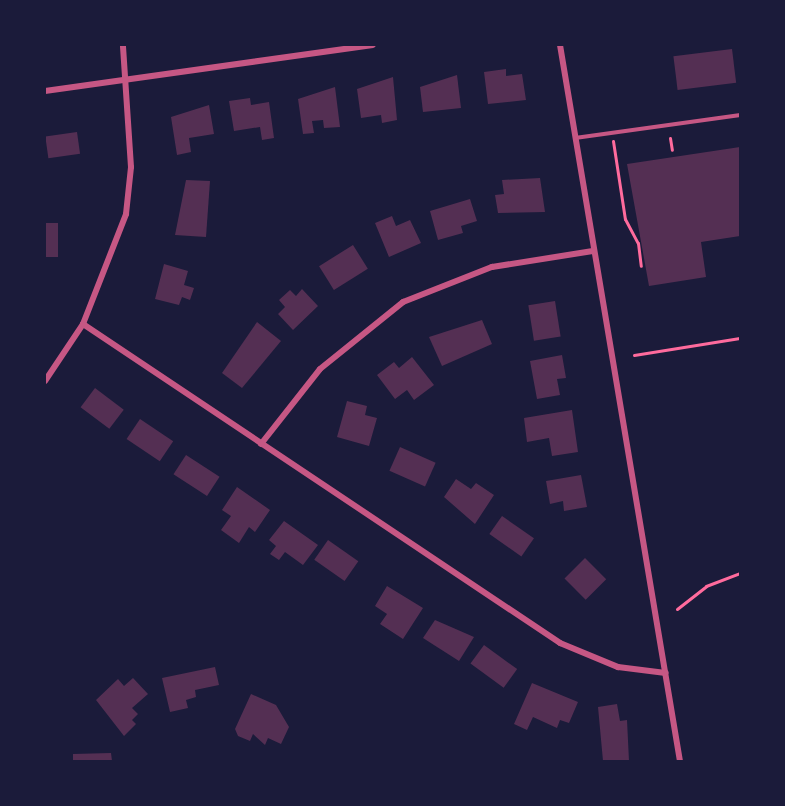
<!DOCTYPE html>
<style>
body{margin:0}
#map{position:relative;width:785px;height:806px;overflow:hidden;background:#1b1b3a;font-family:"Asap Condensed",sans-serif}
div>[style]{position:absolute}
.building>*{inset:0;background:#542f53;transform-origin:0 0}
.path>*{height:3px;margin:-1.5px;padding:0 1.5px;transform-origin:1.5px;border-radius:1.5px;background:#ff6b9d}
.service>*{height:4px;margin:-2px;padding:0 2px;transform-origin:2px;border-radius:2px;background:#c65784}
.minor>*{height:6px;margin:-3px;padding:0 3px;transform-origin:3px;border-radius:3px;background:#c65784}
span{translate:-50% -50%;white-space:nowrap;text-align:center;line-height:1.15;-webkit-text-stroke:5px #1b1b3a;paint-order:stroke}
.frame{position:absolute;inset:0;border:46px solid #1b1b3a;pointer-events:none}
</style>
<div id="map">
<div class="building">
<div style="left:732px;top:49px;width:34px;height:59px;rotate:83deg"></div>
<div style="clip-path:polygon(506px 69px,506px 76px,522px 74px,526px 100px,488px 104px,484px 72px)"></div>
<div style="clip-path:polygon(457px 75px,461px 108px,423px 112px,420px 87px)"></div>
<div style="clip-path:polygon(393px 77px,397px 120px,382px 123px,381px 115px,361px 118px,357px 89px)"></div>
<div style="clip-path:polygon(335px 87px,340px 127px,324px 128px,323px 120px,312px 121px,314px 133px,303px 134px,298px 99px)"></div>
<div style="clip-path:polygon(250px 98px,251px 105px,269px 102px,274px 138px,262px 140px,260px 127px,234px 131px,229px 101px)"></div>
<div style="clip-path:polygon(209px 105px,214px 134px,189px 138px,191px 152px,177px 155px,171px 117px)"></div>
<div style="left:77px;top:132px;width:22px;height:32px;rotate:82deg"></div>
<div style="clip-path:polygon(740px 147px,740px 236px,701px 242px,706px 277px,649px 286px,627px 164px)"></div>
<div style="clip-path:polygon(540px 178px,545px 212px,498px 213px,495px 195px,504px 194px,502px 180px)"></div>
<div style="clip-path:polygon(186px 180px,210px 181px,206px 237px,175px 235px)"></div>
<div style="clip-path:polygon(470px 199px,477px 221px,461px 226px,463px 233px,438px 240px,430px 211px)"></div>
<div style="clip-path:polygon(392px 216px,396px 226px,410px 220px,421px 243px,389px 257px,375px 223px)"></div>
<div style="left:45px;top:223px;width:13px;height:34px"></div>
<div style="left:353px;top:245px;width:28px;height:40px;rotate:58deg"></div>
<div style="clip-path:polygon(164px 264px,188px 271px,184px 285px,194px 288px,190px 300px,182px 297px,179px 305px,155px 299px)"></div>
<div style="clip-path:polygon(302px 289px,318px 306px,293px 330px,278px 314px,285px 307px,279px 300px,290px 290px,296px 296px)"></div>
<div style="left:555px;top:301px;width:36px;height:27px;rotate:81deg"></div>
<div style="clip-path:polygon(482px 320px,492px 344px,442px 366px,429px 337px)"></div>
<div style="clip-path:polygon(257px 322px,281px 341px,242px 388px,222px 373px)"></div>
<div style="clip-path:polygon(562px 355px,566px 378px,557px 379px,560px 395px,537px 399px,530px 361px)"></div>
<div style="clip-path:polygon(412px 357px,434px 385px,414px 400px,407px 390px,395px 399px,377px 375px,394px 362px,399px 368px)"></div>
<div style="left:95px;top:388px;width:36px;height:24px;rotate:37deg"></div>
<div style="clip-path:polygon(347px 401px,367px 406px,365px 415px,377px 418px,369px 446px,337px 437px)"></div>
<div style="clip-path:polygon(572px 410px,578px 452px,552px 456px,549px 438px,527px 442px,524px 418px)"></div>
<div style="left:140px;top:419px;width:40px;height:24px;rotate:34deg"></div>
<div style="left:400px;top:447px;width:39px;height:26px;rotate:24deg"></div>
<div style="left:186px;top:455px;width:40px;height:23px;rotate:33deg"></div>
<div style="clip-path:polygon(581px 475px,587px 507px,564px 511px,563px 501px,550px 504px,546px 481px)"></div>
<div style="clip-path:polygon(456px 479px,471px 489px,476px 483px,494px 495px,475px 524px,444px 497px)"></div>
<div style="clip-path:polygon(237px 487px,270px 510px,255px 532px,249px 527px,239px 543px,221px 530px,231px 516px,222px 510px)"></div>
<div style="left:502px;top:516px;width:39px;height:22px;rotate:35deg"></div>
<div style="clip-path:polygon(284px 521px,318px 545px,303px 565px,285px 552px,279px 560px,270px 554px,276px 546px,269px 540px)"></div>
<div style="left:328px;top:540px;width:37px;height:24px;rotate:35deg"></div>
<div style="left:585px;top:558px;width:30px;height:29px;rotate:45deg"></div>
<div style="clip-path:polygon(387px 586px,423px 608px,403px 639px,380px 624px,387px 614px,375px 606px)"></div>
<div style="clip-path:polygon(435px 620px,474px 637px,459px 661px,423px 638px)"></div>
<div style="left:484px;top:645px;width:41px;height:23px;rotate:36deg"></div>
<div style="clip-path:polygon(215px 667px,219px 685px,195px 690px,196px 697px,186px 700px,188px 708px,170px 712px,162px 678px)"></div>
<div style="clip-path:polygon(133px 678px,148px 694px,132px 708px,138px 714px,132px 720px,136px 724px,124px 736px,96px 700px,118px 679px,124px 686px)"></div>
<div style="clip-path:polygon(532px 683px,578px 702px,569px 723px,560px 720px,557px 728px,533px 717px,527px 730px,514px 724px)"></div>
<div style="clip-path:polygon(251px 694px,276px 705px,289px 727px,281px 744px,268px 738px,265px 745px,253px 734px,250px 741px,238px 736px,235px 729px)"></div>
<div style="clip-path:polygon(617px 704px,620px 721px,627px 720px,629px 761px,603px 761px,598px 707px)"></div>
<div style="clip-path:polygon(111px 753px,112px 761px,73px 761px,73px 754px)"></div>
</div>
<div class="path">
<div style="left:670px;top:138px;width:12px;rotate:81deg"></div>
<div style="left:613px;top:141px;width:79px;rotate:81.3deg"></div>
<div style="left:625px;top:219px;width:27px;rotate:62deg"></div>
<div style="left:638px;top:243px;width:23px;rotate:83deg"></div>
<div style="left:634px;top:355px;width:107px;rotate:-9.1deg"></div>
<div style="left:677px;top:609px;width:37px;rotate:-38deg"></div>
<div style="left:706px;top:586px;width:36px;rotate:-21deg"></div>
</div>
<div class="service">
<div style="left:575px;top:138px;width:167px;rotate:-7.9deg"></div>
</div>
<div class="minor">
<div style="left:560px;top:45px;width:726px;rotate:80.49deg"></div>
<div style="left:45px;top:91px;width:331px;rotate:-8deg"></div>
<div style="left:83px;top:324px;width:574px;rotate:33.77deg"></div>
<div style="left:560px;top:643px;width:63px;rotate:22.5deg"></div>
<div style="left:618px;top:667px;width:48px;rotate:7.1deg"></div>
<div style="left:45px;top:381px;width:69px;rotate:-56.3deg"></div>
<div style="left:83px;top:324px;width:118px;rotate:-68.6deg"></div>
<div style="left:126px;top:214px;width:47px;rotate:-83.9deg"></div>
<div style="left:131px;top:167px;width:122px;rotate:-93.8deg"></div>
<div style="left:261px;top:444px;width:95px;rotate:-51.8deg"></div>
<div style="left:320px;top:369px;width:107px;rotate:-38.9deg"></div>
<div style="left:403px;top:302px;width:96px;rotate:-21.5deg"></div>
<div style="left:492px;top:267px;width:102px;rotate:-9deg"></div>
</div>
<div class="frame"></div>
</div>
